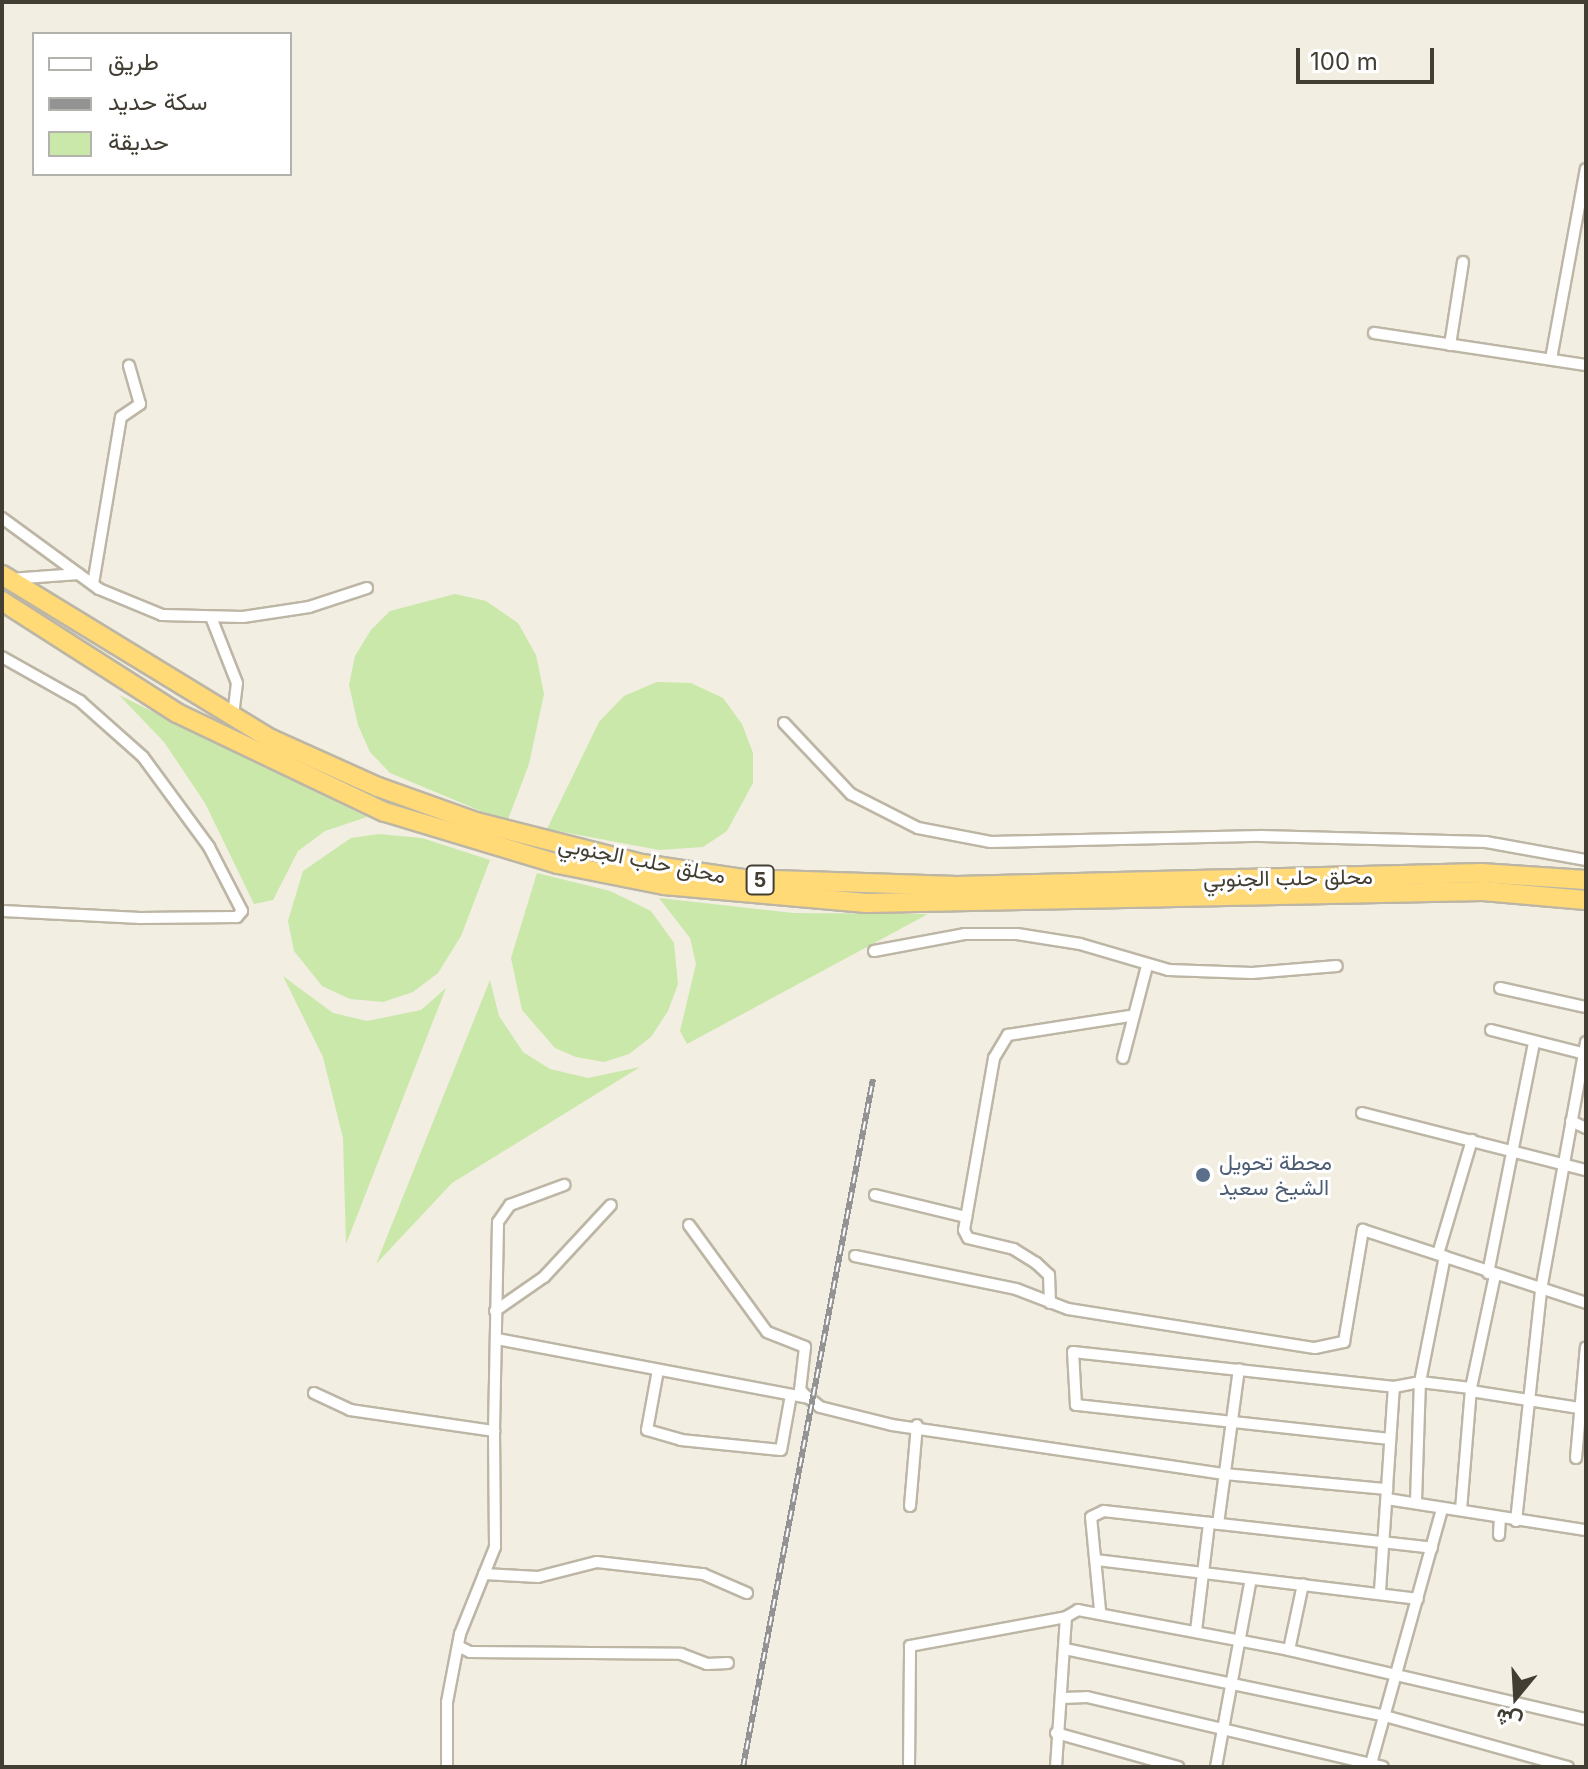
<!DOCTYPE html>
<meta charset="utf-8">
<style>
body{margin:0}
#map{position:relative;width:1588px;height:1769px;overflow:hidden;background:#f2eee2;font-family:Inter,Vazirmatn,sans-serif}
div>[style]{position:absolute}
.green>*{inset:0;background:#c9e8a9}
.roads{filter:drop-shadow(2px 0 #bdb6a5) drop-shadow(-2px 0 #bdb6a5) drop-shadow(0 2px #bdb6a5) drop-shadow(0 -2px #bdb6a5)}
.minor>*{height:10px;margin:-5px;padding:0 5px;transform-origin:5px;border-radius:5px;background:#fff}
.trunk>*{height:18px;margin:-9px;padding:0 9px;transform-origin:9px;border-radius:9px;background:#ffda77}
.rail>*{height:6px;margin-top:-3px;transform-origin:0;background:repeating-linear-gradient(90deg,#fff 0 9px,#939393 0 18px);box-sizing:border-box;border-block:2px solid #939393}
.dots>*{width:22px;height:22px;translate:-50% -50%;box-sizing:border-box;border:4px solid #fff;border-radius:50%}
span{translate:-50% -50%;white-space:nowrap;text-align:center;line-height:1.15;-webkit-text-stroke:6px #fff;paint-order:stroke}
.shield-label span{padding:2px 6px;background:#fff;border:2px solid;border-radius:6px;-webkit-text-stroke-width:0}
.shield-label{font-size:20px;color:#433e33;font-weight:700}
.street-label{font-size:22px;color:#433e33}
.service-label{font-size:22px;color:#4e5e75}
.left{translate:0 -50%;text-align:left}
.frame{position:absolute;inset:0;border:4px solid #433e33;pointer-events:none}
.legend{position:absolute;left:32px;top:32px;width:260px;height:144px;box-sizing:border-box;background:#fff;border:2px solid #b4b2ad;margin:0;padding:10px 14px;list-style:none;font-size:24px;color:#433e33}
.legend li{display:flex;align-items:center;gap:16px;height:40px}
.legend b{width:40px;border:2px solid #b4b2ad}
.north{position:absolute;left:1476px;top:1657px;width:80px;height:80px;-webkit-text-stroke:6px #fff;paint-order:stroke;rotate:198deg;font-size:22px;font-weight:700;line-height:32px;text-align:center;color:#433e33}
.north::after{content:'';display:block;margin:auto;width:28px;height:36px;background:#433e33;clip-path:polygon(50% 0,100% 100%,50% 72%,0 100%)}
.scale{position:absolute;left:1296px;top:48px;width:138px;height:36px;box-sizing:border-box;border:4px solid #433e33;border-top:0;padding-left:10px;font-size:24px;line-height:28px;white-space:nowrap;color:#433e33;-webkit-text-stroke:6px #fff;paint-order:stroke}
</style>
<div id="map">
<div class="green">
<div style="clip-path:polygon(455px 594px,486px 601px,518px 623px,536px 655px,544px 694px,529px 764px,507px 822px,390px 773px,370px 752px,358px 725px,349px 685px,355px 656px,371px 630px,390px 611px)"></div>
<div style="clip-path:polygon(657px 682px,691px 683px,723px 698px,742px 724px,753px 753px,753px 783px,727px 831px,703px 847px,659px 850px,547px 829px,599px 722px,624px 696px)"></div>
<div style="clip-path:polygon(119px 695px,367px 817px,325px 831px,298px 851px,273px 900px,254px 904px,205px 803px,164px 742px)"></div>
<div style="clip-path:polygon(379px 834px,422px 838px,490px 860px,461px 936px,438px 973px,413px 992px,383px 1002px,350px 999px,322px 986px,294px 951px,288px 921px,303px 871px,351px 838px)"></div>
<div style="clip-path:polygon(537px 873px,610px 891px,651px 911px,674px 943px,678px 984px,668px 1011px,651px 1037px,629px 1054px,604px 1062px,576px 1057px,555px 1048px,522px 1010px,511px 958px)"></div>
<div style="clip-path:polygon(659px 898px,794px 913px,928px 914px,687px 1044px,680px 1031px,696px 964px,690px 938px)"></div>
<div style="clip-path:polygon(283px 976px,333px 1013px,367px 1021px,421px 1010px,446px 988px,346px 1244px,343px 1138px,323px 1057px)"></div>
<div style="clip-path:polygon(490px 980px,499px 1016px,523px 1052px,550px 1069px,588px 1078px,640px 1067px,452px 1183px,376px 1264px)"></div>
</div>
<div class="roads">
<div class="minor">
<div style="left:1374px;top:333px;width:214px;rotate:8.6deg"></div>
<div style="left:1450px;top:345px;width:84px;rotate:-81.1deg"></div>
<div style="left:1551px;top:359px;width:193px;rotate:-79.6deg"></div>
<div style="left:2px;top:518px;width:120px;rotate:36.2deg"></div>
<div style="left:99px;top:589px;width:68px;rotate:22.4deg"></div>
<div style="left:162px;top:615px;width:81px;rotate:1.4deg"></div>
<div style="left:243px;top:617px;width:67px;rotate:-8.6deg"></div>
<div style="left:309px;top:607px;width:61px;rotate:-18.1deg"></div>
<div style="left:10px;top:579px;width:69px;rotate:-4.1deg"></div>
<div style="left:93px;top:584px;width:169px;rotate:-80.5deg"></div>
<div style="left:121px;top:417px;width:23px;rotate:-34deg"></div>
<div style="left:140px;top:404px;width:40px;rotate:-106deg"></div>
<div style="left:211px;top:617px;width:71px;rotate:68.5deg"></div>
<div style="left:237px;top:683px;width:35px;rotate:97deg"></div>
<div style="left:2px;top:657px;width:90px;rotate:29.4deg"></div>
<div style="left:80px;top:701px;width:84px;rotate:41.6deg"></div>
<div style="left:143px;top:757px;width:112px;rotate:53.7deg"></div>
<div style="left:209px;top:847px;width:72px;rotate:62.7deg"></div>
<div style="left:242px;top:911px;width:8px;rotate:130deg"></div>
<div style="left:237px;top:917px;width:97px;rotate:179.4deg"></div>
<div style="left:140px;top:918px;width:138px;rotate:-177.1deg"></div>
<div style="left:784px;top:723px;width:98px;rotate:46.7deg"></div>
<div style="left:851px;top:794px;width:75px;rotate:26.9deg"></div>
<div style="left:918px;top:828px;width:74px;rotate:10.9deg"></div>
<div style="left:991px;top:842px;width:270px;rotate:-1.3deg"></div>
<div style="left:1261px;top:836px;width:225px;rotate:1.5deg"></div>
<div style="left:1486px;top:842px;width:102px;rotate:10.2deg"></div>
<div style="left:874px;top:951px;width:93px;rotate:-10.6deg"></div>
<div style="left:965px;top:934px;width:52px"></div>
<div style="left:1017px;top:934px;width:64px;rotate:9deg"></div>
<div style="left:1080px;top:944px;width:93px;rotate:16.3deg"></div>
<div style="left:1169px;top:970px;width:83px;rotate:2.1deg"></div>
<div style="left:1252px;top:973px;width:85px;rotate:-4.7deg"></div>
<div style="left:1500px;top:988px;width:88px;rotate:12.5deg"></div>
<div style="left:1491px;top:1030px;width:98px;rotate:14.2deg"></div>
<div style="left:1123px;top:1058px;width:95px;rotate:-75.4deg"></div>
<div style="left:1362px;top:1113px;width:231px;rotate:14.3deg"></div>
<div style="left:1571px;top:1121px;width:17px;rotate:25deg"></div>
<div style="left:875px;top:1195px;width:94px;rotate:13.6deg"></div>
<div style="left:689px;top:1225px;width:132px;rotate:53.9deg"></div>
<div style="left:767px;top:1332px;width:41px;rotate:21.5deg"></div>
<div style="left:805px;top:1347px;width:43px;rotate:96.6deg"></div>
<div style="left:800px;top:1390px;width:10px;rotate:45deg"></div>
<div style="left:1438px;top:1254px;width:119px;rotate:-73.4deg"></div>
<div style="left:855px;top:1256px;width:164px;rotate:11.6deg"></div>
<div style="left:1016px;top:1289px;width:56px;rotate:21deg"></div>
<div style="left:1068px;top:1309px;width:250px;rotate:9deg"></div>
<div style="left:1315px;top:1348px;width:30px;rotate:-12deg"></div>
<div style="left:1344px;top:1342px;width:114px;rotate:-80.4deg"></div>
<div style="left:1363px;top:1230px;width:235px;rotate:18.1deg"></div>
<div style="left:1488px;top:1273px;width:236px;rotate:-78.7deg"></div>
<div style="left:1050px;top:1303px;width:28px;rotate:-92deg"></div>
<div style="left:1049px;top:1275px;width:18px;rotate:-137deg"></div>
<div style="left:1036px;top:1263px;width:26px;rotate:-148deg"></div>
<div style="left:1014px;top:1249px;width:47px;rotate:-166.6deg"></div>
<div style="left:968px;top:1238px;width:9px;rotate:-117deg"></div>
<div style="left:964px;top:1230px;width:175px;rotate:-80.1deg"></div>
<div style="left:994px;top:1058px;width:27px;rotate:-59deg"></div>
<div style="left:1008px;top:1035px;width:123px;rotate:-8.9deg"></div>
<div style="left:495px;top:1311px;width:60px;rotate:-34.8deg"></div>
<div style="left:544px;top:1277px;width:98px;rotate:-47.1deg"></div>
<div style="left:497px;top:1339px;width:318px;rotate:10.7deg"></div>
<div style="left:809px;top:1398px;width:14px;rotate:39deg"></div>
<div style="left:820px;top:1407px;width:74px;rotate:14deg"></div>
<div style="left:892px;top:1425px;width:336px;rotate:8.4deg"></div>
<div style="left:1224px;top:1474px;width:164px;rotate:5.3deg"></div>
<div style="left:658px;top:1370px;width:61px;rotate:100.4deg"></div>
<div style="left:647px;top:1430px;width:35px;rotate:16deg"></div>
<div style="left:681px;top:1440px;width:100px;rotate:5.7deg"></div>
<div style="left:781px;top:1450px;width:56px;rotate:-79.7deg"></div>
<div style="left:1471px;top:1391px;width:116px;rotate:8.9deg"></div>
<div style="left:314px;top:1393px;width:40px;rotate:25deg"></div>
<div style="left:350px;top:1410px;width:146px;rotate:8.3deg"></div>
<div style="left:494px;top:1431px;width:116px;rotate:89.5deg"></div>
<div style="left:495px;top:1547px;width:94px;rotate:111.9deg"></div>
<div style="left:460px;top:1634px;width:69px;rotate:100.8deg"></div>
<div style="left:447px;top:1702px;width:65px;rotate:90deg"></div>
<div style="left:494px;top:1431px;width:209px;rotate:-88.9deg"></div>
<div style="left:498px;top:1222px;width:21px;rotate:-55deg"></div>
<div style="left:510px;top:1205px;width:58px;rotate:-20.3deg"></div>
<div style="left:1390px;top:1439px;width:316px;rotate:-173.8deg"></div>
<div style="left:1076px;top:1405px;width:53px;rotate:-93.2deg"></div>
<div style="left:1073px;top:1352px;width:323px;rotate:6.2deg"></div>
<div style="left:1394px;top:1387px;width:26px;rotate:-11deg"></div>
<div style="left:1420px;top:1382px;width:51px;rotate:6.7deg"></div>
<div style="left:1576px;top:1458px;width:111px;rotate:-84.9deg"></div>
<div style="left:1387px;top:1499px;width:201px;rotate:8.9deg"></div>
<div style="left:1416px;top:1501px;width:119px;rotate:-88.1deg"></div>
<div style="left:1420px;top:1382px;width:128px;rotate:-78.8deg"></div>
<div style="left:910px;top:1506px;width:81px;rotate:-85.1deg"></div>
<div style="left:1461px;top:1510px;width:122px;rotate:-85.3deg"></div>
<div style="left:1471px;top:1388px;width:116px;rotate:-78deg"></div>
<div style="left:1516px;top:1521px;width:232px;rotate:-83.8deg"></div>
<div style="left:1541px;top:1290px;width:252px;rotate:-79.7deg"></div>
<div style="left:1218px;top:1524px;width:156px;rotate:-82.3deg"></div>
<div style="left:1499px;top:1535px;width:17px;rotate:-87deg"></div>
<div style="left:1096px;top:1560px;width:324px;rotate:6.9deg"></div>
<div style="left:484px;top:1574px;width:54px;rotate:3.2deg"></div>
<div style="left:538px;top:1577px;width:61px;rotate:-14.3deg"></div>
<div style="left:597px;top:1562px;width:107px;rotate:6.5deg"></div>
<div style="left:703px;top:1574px;width:48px;rotate:23.4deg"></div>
<div style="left:1380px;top:1591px;width:204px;rotate:-86.1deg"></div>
<div style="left:1100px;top:1610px;width:93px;rotate:-95.5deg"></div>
<div style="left:1091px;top:1517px;width:14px;rotate:-25deg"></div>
<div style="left:1104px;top:1511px;width:330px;rotate:6.4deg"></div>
<div style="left:1196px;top:1631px;width:109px;rotate:-83.1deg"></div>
<div style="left:458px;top:1646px;width:13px;rotate:27deg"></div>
<div style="left:470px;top:1652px;width:211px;rotate:0.5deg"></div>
<div style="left:681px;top:1654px;width:28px;rotate:21deg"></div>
<div style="left:707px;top:1664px;width:21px;rotate:-3deg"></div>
<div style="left:1065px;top:1649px;width:327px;rotate:11.8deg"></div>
<div style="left:1385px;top:1716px;width:190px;rotate:15.6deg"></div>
<div style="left:1289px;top:1650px;width:67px;rotate:-78deg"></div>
<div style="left:1062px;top:1698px;width:25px;rotate:-2deg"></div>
<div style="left:1087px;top:1697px;width:304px;rotate:13.3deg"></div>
<div style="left:1056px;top:1733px;width:127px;rotate:15.6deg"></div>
<div style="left:909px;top:1767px;width:121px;rotate:-89.5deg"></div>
<div style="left:910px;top:1646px;width:159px;rotate:-10.5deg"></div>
<div style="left:1056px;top:1767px;width:150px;rotate:-86.2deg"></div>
<div style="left:1066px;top:1617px;width:14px;rotate:-30deg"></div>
<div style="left:1078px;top:1610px;width:215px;rotate:10.7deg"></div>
<div style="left:1289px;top:1650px;width:305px;rotate:13.1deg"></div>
<div style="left:1216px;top:1767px;width:191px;rotate:-79.5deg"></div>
<div style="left:1370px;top:1767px;width:268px;rotate:-74.4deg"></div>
</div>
<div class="trunk">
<div style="left:2px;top:575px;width:315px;rotate:31.4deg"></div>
<div style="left:271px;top:739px;width:117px;rotate:24.2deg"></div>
<div style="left:378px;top:787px;width:104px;rotate:19.7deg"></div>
<div style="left:476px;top:822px;width:171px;rotate:14.2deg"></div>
<div style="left:642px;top:864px;width:102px;rotate:8.4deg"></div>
<div style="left:743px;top:879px;width:214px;rotate:1.9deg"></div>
<div style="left:957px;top:886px;width:524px;rotate:-1.42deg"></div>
<div style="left:1481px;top:873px;width:105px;rotate:3.8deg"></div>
<div style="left:2px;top:601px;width:208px;rotate:32.6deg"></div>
<div style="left:177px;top:713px;width:230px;rotate:25.5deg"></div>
<div style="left:385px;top:812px;width:181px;rotate:16.7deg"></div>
<div style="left:558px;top:864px;width:108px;rotate:11.2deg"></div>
<div style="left:664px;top:885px;width:203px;rotate:5.1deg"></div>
<div style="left:866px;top:903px;width:617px;rotate:-1.11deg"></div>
<div style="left:1483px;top:891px;width:103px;rotate:5deg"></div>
</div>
</div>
<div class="rail">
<div style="left:743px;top:1767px;width:700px;rotate:-79.3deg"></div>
</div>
<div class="dots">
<div style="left:1203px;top:1175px;background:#5c6f8a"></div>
</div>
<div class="shield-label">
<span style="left:760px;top:880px">5</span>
</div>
<div class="street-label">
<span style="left:642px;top:860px;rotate:11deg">محلق حلب الجنوبي</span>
<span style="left:1288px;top:878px;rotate:-1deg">محلق حلب الجنوبي</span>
</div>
<div class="service-label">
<span class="left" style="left:1219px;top:1175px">محطة تحويل<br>الشيخ سعيد</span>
</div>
<div class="frame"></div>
<ul class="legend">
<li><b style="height:10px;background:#fff"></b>طريق</li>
<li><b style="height:10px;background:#939393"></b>سكة حديد</li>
<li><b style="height:22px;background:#c9e8a9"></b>حديقة</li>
</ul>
<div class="north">ش</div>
<div class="scale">100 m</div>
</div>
